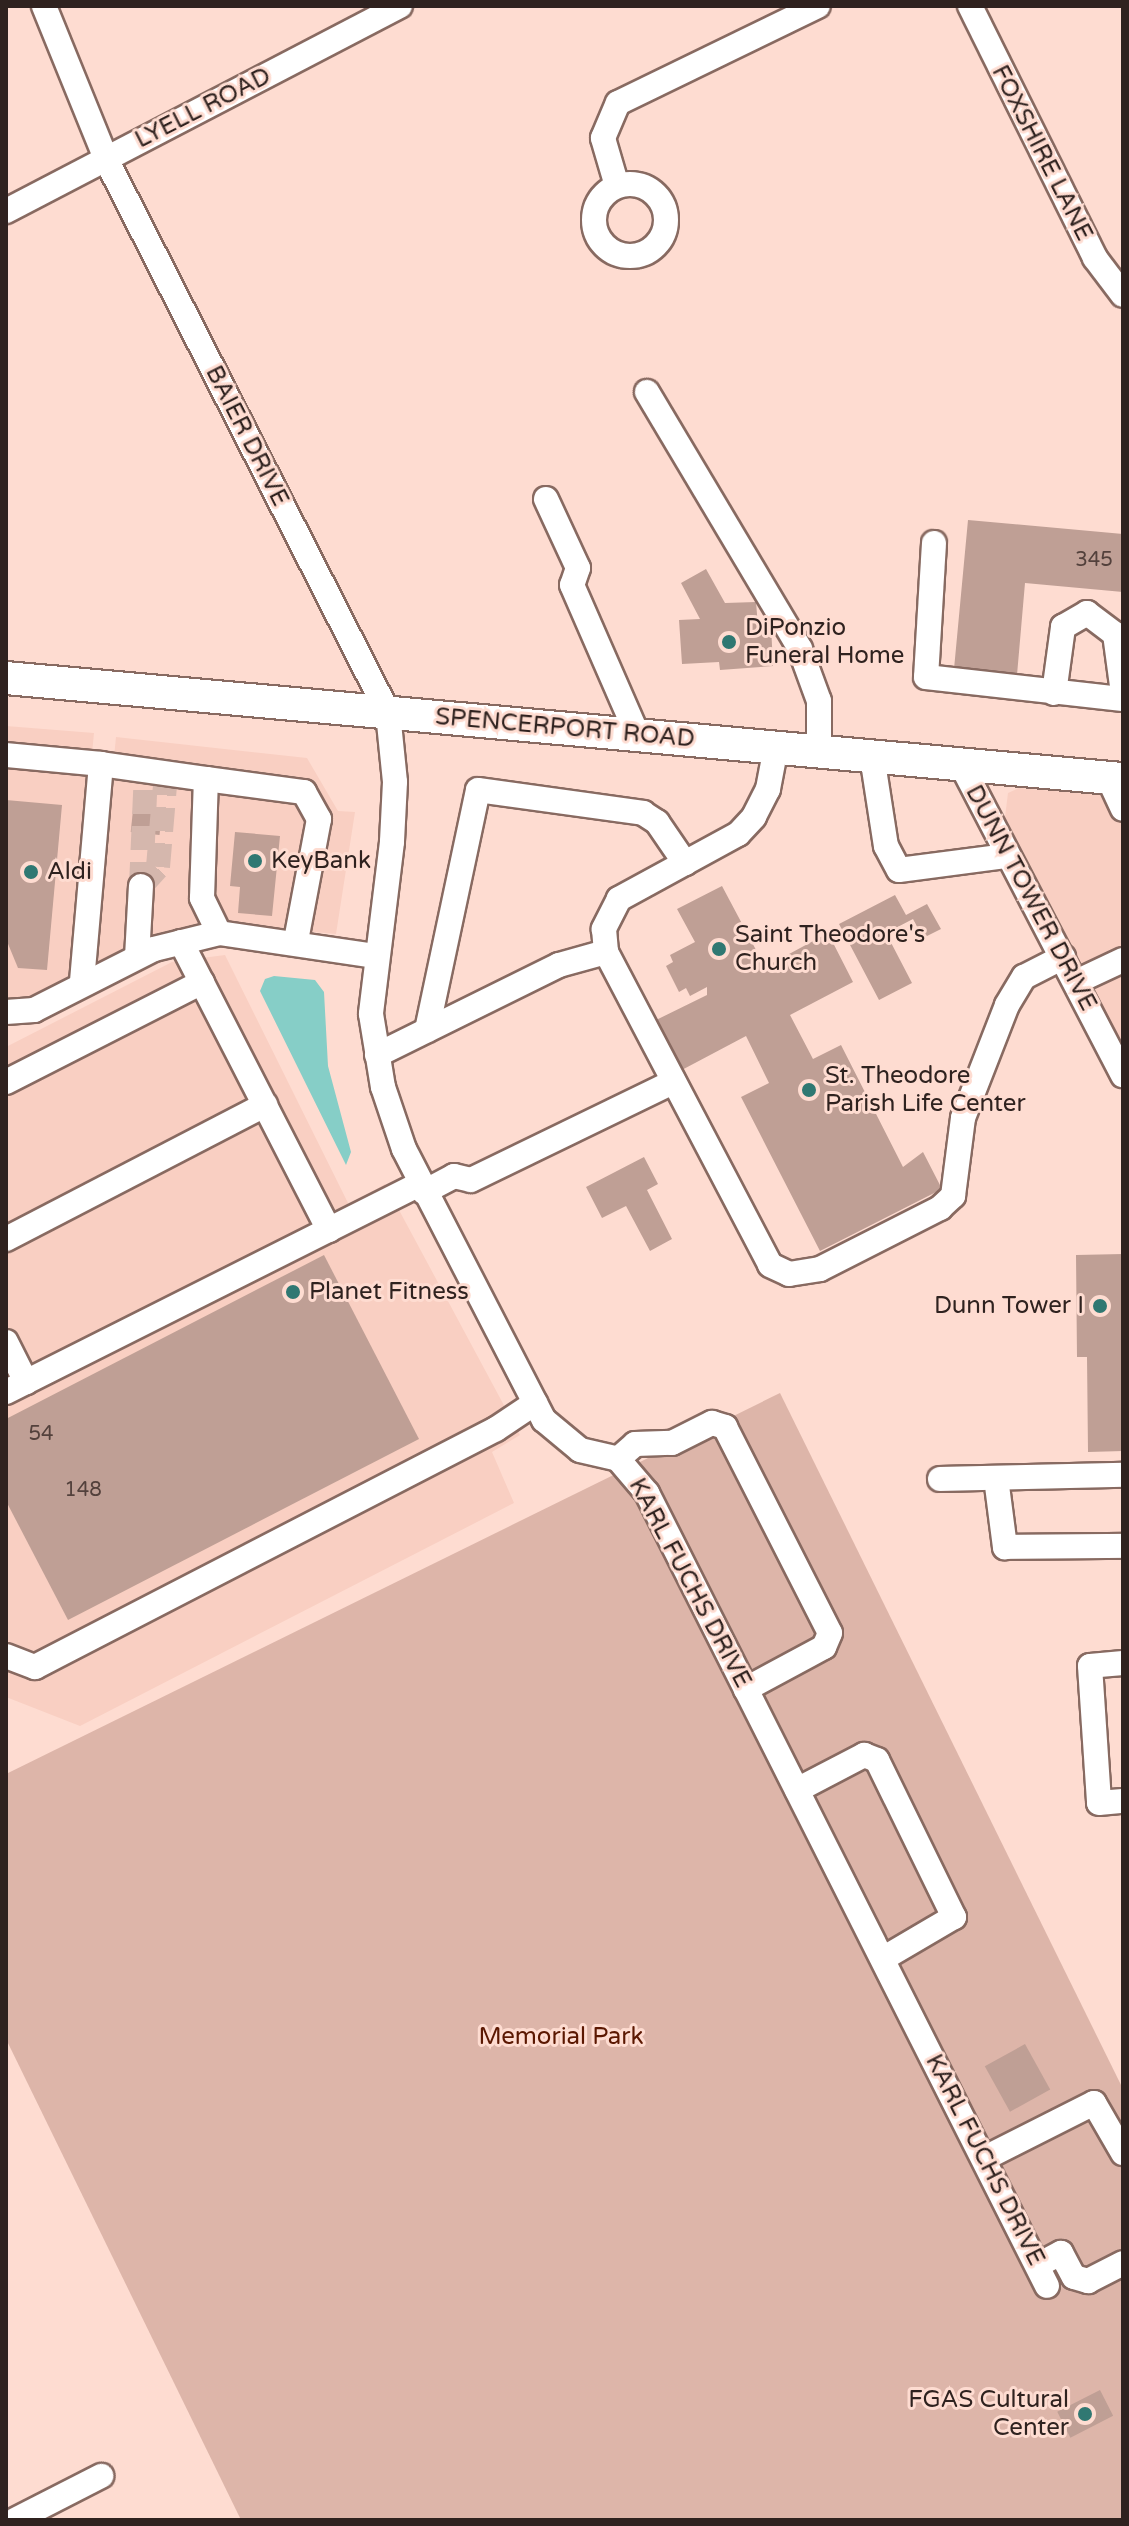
<!DOCTYPE html>
<style>
body{margin:0}
#map{position:relative;width:1129px;height:2526px;overflow:hidden;background:#fedcd1;font-family:"Varela Round",sans-serif}
div>[style]{position:absolute}
.built>*{inset:0;background:#f9cfc2}
.green>*{inset:0;background:#ddb5a9}
.water>*{inset:0;background:#86cec7}
.building>*{inset:0;background:#bf9f95;transform-origin:0 0}
.minor-tunnel>*{height:24px;margin-top:-12px;transform-origin:0;background:repeating-linear-gradient(90deg,#d5b7ad 0 24px,transparent 0 36px)}
.roads{filter:drop-shadow(2px 0 #886a61) drop-shadow(-2px 0 #886a61) drop-shadow(0 2px #886a61) drop-shadow(0 -2px #886a61)}
.minor>*{height:24px;margin:-12px;padding:0 12px;transform-origin:12px;border-radius:12px;background:#fff}
.minor>.ring{margin:-12px;padding:0;box-sizing:content-box;background:none;border:24px solid #fff;border-radius:50%}
.major>*{height:32px;margin:-16px;padding:0 16px;transform-origin:16px;border-radius:16px;background:#fff}
.dots>*{width:22px;height:22px;translate:-50% -50%;box-sizing:border-box;border:4px solid #fedcd1;border-radius:50%}
span{translate:-50% -50%;white-space:nowrap;text-align:center;line-height:1.15;-webkit-text-stroke:6px #fedcd1;paint-order:stroke}
.number-label{font-size:20px;color:#53413c}
.number-label span{-webkit-text-stroke-width:0}
.street-label{font-size:24px;color:#2f221f}
.poi-label{font-size:24px;color:#2f221f}
.left{translate:0 -50%;text-align:left}
.right{translate:-100% -50%;text-align:right}
.park-label{font-size:24px;color:#5b1701}
.frame{position:absolute;inset:0;border:8px solid #2f221f;pointer-events:none}
</style>
<div id="map">
<div class="built">
<div style="clip-path:polygon(6px 726px,94px 733px,70px 978px,26px 1000px,6px 998px)"></div>
<div style="clip-path:polygon(116px 737px,307px 758px,338px 811px,355px 812px,336px 934px,205px 922px,153px 936px,93px 969px)"></div>
<div style="clip-path:polygon(1019px 788px,1123px 797px,1123px 1053px,1005px 817px,1008px 793px)"></div>
<div style="clip-path:polygon(225px 955px,349px 1205px,385px 1184px,520px 1435px,492px 1452px,514px 1503px,80px 1726px,6px 1697px,6px 1047px,172px 962px)"></div>
</div>
<div class="green">
<div style="clip-path:polygon(780px 1393px,1123px 2089px,1123px 2520px,241px 2520px,6px 2039px,6px 1774px)"></div>
</div>
<div class="water">
<div style="clip-path:polygon(274px 976px,315px 980px,324px 992px,328px 1066px,351px 1152px,346px 1165px,260px 991px,265px 979px)"></div>
</div>
<div class="building">
<div style="clip-path:polygon(968px 520px,1123px 534px,1123px 592px,1025px 583px,1017px 675px,954px 669px)"></div>
<div style="clip-path:polygon(706px 569px,725px 603px,756px 602px,758px 626px,771px 625px,773px 666px,720px 670px,719px 662px,682px 664px,679px 620px,700px 619px,681px 583px)"></div>
<div style="clip-path:polygon(6px 800px,62px 805px,47px 970px,18px 968px,6px 939px)"></div>
<div style="left:133px;top:810px;width:29px;height:22px;rotate:6deg"></div>
<div style="clip-path:polygon(235px 832px,280px 836px,272px 916px,238px 913px,240px 887px,230px 886px)"></div>
<div style="clip-path:polygon(722px 886px,765px 967px,828px 933px,853px 982px,790px 1015px,813px 1059px,841px 1045px,903px 1167px,923px 1152px,942px 1189px,820px 1251px,741px 1097px,769px 1083px,746px 1036px,678px 1072px,652px 1022px,707px 995px,707px 987px,690px 996px,686px 988px,679px 992px,666px 966px,673px 962px,670px 955px,695px 942px,677px 909px)"></div>
<div style="clip-path:polygon(895px 895px,906px 915px,927px 904px,941px 929px,923px 938px,913px 919px,886px 933px,912px 983px,879px 1000px,839px 924px)"></div>
<div style="clip-path:polygon(644px 1157px,658px 1184px,647px 1190px,672px 1239px,650px 1251px,626px 1206px,602px 1218px,586px 1187px)"></div>
<div style="clip-path:polygon(1123px 1254px,1123px 1451px,1088px 1452px,1087px 1357px,1077px 1357px,1076px 1255px)"></div>
<div style="clip-path:polygon(324px 1255px,419px 1439px,68px 1620px,6px 1501px,6px 1419px)"></div>
<div style="left:1025px;top:2044px;width:52px;height:46px;rotate:61deg"></div>
<div style="left:1100px;top:2390px;width:29px;height:48px;rotate:63deg"></div>
</div>
<div class="minor-tunnel">
<div style="left:141px;top:886px;width:25px;rotate:-48deg"></div>
<div style="left:158px;top:867px;width:94px;rotate:-85.1deg"></div>
<div style="left:141px;top:886px;width:115px;rotate:-87.5deg"></div>
</div>
<div class="roads">
<div class="minor">
<div style="left:44px;top:6px;width:165px;rotate:67.9deg"></div>
<div style="left:106px;top:159px;width:622px;rotate:63.02deg"></div>
<div style="left:388px;top:713px;width:69px;rotate:84.2deg"></div>
<div style="left:395px;top:782px;width:60px;rotate:92.9deg"></div>
<div style="left:392px;top:842px;width:173px;rotate:97deg"></div>
<div style="left:371px;top:1014px;width:74px;rotate:80.7deg"></div>
<div style="left:383px;top:1087px;width:65px;rotate:71.3deg"></div>
<div style="left:404px;top:1149px;width:305px;rotate:62.7deg"></div>
<div style="left:544px;top:1420px;width:47px;rotate:39.8deg"></div>
<div style="left:580px;top:1450px;width:39px;rotate:13deg"></div>
<div style="left:618px;top:1459px;width:45px;rotate:49.5deg"></div>
<div style="left:647px;top:1493px;width:888px;rotate:63.23deg"></div>
<div style="left:970px;top:6px;width:281px;rotate:63.6deg"></div>
<div style="left:1095px;top:258px;width:46px;rotate:52.9deg"></div>
<div class="ring" style="left:594px;top:184px;width:48px;height:48px"></div>
<div style="left:617px;top:186px;width:50px;rotate:-106.3deg"></div>
<div style="left:603px;top:138px;width:38px;rotate:-67deg"></div>
<div style="left:618px;top:103px;width:222px;rotate:-25.9deg"></div>
<div style="left:6px;top:211px;width:444px;rotate:-27.5deg"></div>
<div style="left:647px;top:392px;width:299px;rotate:59.2deg"></div>
<div style="left:800px;top:649px;width:55px;rotate:69.9deg"></div>
<div style="left:819px;top:701px;width:50px;rotate:90deg"></div>
<div style="left:546px;top:499px;width:76px;rotate:65.1deg"></div>
<div style="left:578px;top:568px;width:18px;rotate:109deg"></div>
<div style="left:572px;top:585px;width:163px;rotate:66.4deg"></div>
<div style="left:934px;top:543px;width:134px;rotate:93.4deg"></div>
<div style="left:926px;top:677px;width:198px;rotate:6.4deg"></div>
<div style="left:1054px;top:693px;width:67px;rotate:-82.2deg"></div>
<div style="left:1063px;top:627px;width:28px;rotate:-30deg"></div>
<div style="left:1087px;top:613px;width:35px;rotate:37deg"></div>
<div style="left:1115px;top:634px;width:60px;rotate:82.3deg"></div>
<div style="left:776px;top:747px;width:43px;rotate:100.8deg"></div>
<div style="left:768px;top:789px;width:31px;rotate:117deg"></div>
<div style="left:754px;top:817px;width:23px;rotate:133deg"></div>
<div style="left:738px;top:834px;width:136px;rotate:151.4deg"></div>
<div style="left:619px;top:899px;width:34px;rotate:117deg"></div>
<div style="left:604px;top:929px;width:23px;rotate:85deg"></div>
<div style="left:606px;top:952px;width:353px;rotate:62.3deg"></div>
<div style="left:770px;top:1265px;width:21px;rotate:25deg"></div>
<div style="left:789px;top:1274px;width:31px;rotate:-9deg"></div>
<div style="left:820px;top:1269px;width:135px;rotate:-26.9deg"></div>
<div style="left:940px;top:1208px;width:18px;rotate:-43deg"></div>
<div style="left:953px;top:1196px;width:79px;rotate:-82.7deg"></div>
<div style="left:963px;top:1118px;width:121px;rotate:-68.7deg"></div>
<div style="left:1007px;top:1005px;width:33px;rotate:-59deg"></div>
<div style="left:1024px;top:977px;width:44px;rotate:-27.1deg"></div>
<div style="left:6px;top:755px;width:95px;rotate:5.4deg"></div>
<div style="left:101px;top:764px;width:220px;rotate:95deg"></div>
<div style="left:872px;top:756px;width:91px;rotate:81.2deg"></div>
<div style="left:886px;top:846px;width:27px;rotate:62deg"></div>
<div style="left:899px;top:870px;width:109px;rotate:-7.4deg"></div>
<div style="left:101px;top:764px;width:106px;rotate:8.1deg"></div>
<div style="left:961px;top:764px;width:351px;rotate:62.5deg"></div>
<div style="left:1108px;top:777px;width:35px;rotate:65deg"></div>
<div style="left:219px;top:933px;width:39px;rotate:-116deg"></div>
<div style="left:202px;top:898px;width:119px;rotate:-88.1deg"></div>
<div style="left:206px;top:779px;width:99px;rotate:7.6deg"></div>
<div style="left:304px;top:792px;width:31px;rotate:61deg"></div>
<div style="left:319px;top:819px;width:124px;rotate:100.7deg"></div>
<div style="left:181px;top:942px;width:324px;rotate:62.8deg"></div>
<div style="left:137px;top:957px;width:71px;rotate:-86.8deg"></div>
<div style="left:1076px;top:982px;width:52px;rotate:-25.1deg"></div>
<div style="left:6px;top:1012px;width:28px;rotate:-4deg"></div>
<div style="left:34px;top:1010px;width:135px;rotate:-26.9deg"></div>
<div style="left:154px;top:949px;width:67px;rotate:-13.8deg"></div>
<div style="left:219px;top:933px;width:157px;rotate:8.4deg"></div>
<div style="left:427px;top:1030px;width:245px;rotate:-78deg"></div>
<div style="left:478px;top:790px;width:167px;rotate:7.9deg"></div>
<div style="left:643px;top:813px;width:17px;rotate:33deg"></div>
<div style="left:657px;top:822px;width:50px;rotate:55.7deg"></div>
<div style="left:377px;top:1055px;width:203px;rotate:-26.3deg"></div>
<div style="left:559px;top:965px;width:49px;rotate:-15.5deg"></div>
<div style="left:6px;top:1082px;width:220px;rotate:-27deg"></div>
<div style="left:424px;top:1192px;width:34px;rotate:-28deg"></div>
<div style="left:454px;top:1176px;width:17px;rotate:13deg"></div>
<div style="left:471px;top:1180px;width:225px;rotate:-25.9deg"></div>
<div style="left:6px;top:1239px;width:292px;rotate:-27.4deg"></div>
<div style="left:6px;top:1342px;width:45px;rotate:63.4deg"></div>
<div style="left:6px;top:1392px;width:463px;rotate:-26.7deg"></div>
<div style="left:618px;top:1459px;width:23px;rotate:-41deg"></div>
<div style="left:635px;top:1444px;width:37px;rotate:-2deg"></div>
<div style="left:672px;top:1443px;width:45px;rotate:-26.6deg"></div>
<div style="left:712px;top:1423px;width:14px;rotate:17deg"></div>
<div style="left:725px;top:1427px;width:231px;rotate:63deg"></div>
<div style="left:830px;top:1633px;width:15px;rotate:113deg"></div>
<div style="left:824px;top:1647px;width:89px;rotate:151.7deg"></div>
<div style="left:996px;top:1478px;width:70px;rotate:82.6deg"></div>
<div style="left:1005px;top:1547px;width:118px;rotate:-0.5deg"></div>
<div style="left:940px;top:1479px;width:183px;rotate:-1.3deg"></div>
<div style="left:6px;top:1656px;width:31px;rotate:21deg"></div>
<div style="left:35px;top:1667px;width:519px;rotate:-27.31deg"></div>
<div style="left:496px;top:1429px;width:47px;rotate:-33.7deg"></div>
<div style="left:1123px;top:1663px;width:33px;rotate:175deg"></div>
<div style="left:1090px;top:1666px;width:137px;rotate:86.2deg"></div>
<div style="left:1099px;top:1803px;width:24px;rotate:-5deg"></div>
<div style="left:797px;top:1790px;width:76px;rotate:-27.6deg"></div>
<div style="left:864px;top:1755px;width:14px;rotate:21deg"></div>
<div style="left:877px;top:1760px;width:175px;rotate:63.9deg"></div>
<div style="left:954px;top:1917px;width:81px;rotate:149.6deg"></div>
<div style="left:985px;top:2158px;width:122px;rotate:-26.8deg"></div>
<div style="left:1094px;top:2103px;width:58px;rotate:59.9deg"></div>
<div style="left:1038px;top:2265px;width:26px;rotate:-28deg"></div>
<div style="left:1061px;top:2253px;width:27px;rotate:62deg"></div>
<div style="left:1074px;top:2277px;width:15px;rotate:16deg"></div>
<div style="left:1088px;top:2281px;width:39px;rotate:-27deg"></div>
<div style="left:15px;top:2520px;width:97px;rotate:-27.1deg"></div>
</div>
<div class="major">
<div style="left:6px;top:678px;width:1122px;rotate:5.17deg"></div>
</div>
</div>
<div class="dots">
<div style="left:729px;top:642px;background:#307872"></div>
<div style="left:255px;top:861px;background:#307872"></div>
<div style="left:31px;top:872px;background:#307872"></div>
<div style="left:719px;top:949px;background:#307872"></div>
<div style="left:809px;top:1090px;background:#307872"></div>
<div style="left:293px;top:1292px;background:#307872"></div>
<div style="left:1100px;top:1306px;background:#307872"></div>
<div style="left:1085px;top:2414px;background:#307872"></div>
</div>
<div class="number-label">
<span style="left:1094px;top:560px">345</span>
<span style="left:41px;top:1434px">54</span>
<span style="left:83px;top:1490px">148</span>
</div>
<div class="street-label">
<span style="left:203px;top:108px;rotate:-27deg">LYELL ROAD</span>
<span style="left:1042px;top:153px;rotate:63deg">FOXSHIRE LANE</span>
<span style="left:247px;top:436px;rotate:63deg">BAIER DRIVE</span>
<span style="left:565px;top:728px;rotate:5deg">SPENCERPORT ROAD</span>
<span style="left:1031px;top:898px;rotate:62deg">DUNN TOWER DRIVE</span>
<span style="left:690px;top:1583px;rotate:62deg">KARL FUCHS DRIVE</span>
<span style="left:985px;top:2160px;rotate:63deg">KARL FUCHS DRIVE</span>
</div>
<div class="poi-label">
<span class="left" style="left:745px;top:642px">DiPonzio<br>Funeral Home</span>
<span class="left" style="left:271px;top:861px">KeyBank</span>
<span class="left" style="left:47px;top:872px">Aldi</span>
<span class="left" style="left:735px;top:949px">Saint Theodore's<br>Church</span>
<span class="left" style="left:825px;top:1090px">St. Theodore<br>Parish Life Center</span>
<span class="left" style="left:309px;top:1292px">Planet Fitness</span>
<span class="right" style="left:1084px;top:1306px">Dunn Tower I</span>
<span class="right" style="left:1069px;top:2414px">FGAS Cultural<br>Center</span>
</div>
<div class="park-label">
<span style="left:561px;top:2037px">Memorial Park</span>
</div>
<div class="frame"></div>
</div>
